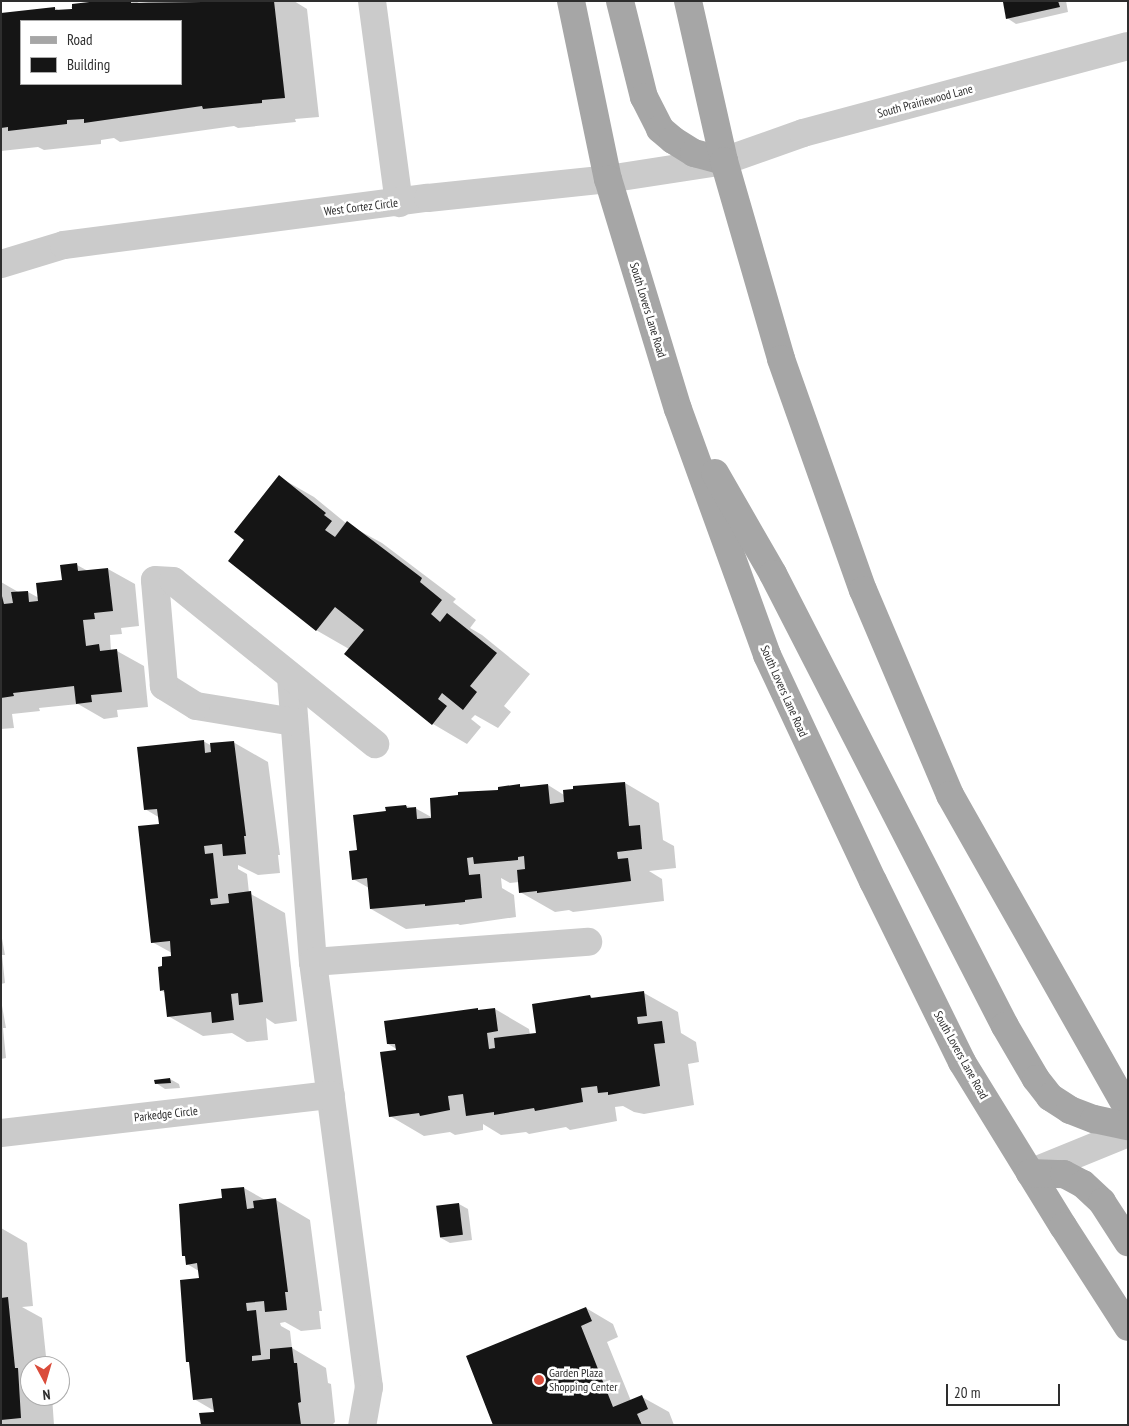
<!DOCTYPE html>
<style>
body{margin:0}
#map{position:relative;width:1129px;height:1426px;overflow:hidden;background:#fff;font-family:"PT Sans Narrow",sans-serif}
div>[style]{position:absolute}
.shadow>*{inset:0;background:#0003}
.building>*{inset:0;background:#151515;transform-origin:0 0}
.minor>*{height:28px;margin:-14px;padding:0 14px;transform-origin:14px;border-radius:14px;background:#cbcbcb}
.major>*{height:28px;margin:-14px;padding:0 14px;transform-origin:14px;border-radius:14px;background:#a6a6a6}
.dots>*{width:14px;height:14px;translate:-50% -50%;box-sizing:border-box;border:2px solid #fff;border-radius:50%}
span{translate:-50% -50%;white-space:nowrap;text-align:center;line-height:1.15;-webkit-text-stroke:5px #fff;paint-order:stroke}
.street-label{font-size:12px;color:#2e2e2e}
.poi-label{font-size:12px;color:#2e2e2e}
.left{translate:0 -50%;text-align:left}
.frame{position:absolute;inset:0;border:2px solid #2e2e2e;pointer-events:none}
.legend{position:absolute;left:20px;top:20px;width:162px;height:65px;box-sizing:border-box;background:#fff;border:1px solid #ababab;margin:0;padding:6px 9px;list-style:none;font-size:15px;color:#2e2e2e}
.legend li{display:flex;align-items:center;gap:10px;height:25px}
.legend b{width:25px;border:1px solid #ababab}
.north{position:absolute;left:20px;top:1356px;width:50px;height:50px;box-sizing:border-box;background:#fff;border:1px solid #ababab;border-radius:50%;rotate:174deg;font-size:14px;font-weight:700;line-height:20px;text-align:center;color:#2e2e2e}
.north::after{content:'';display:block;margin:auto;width:18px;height:22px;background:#da4c3b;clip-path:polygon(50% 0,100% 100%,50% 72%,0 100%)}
.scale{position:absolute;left:946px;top:1384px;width:114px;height:22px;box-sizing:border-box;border:2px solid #2e2e2e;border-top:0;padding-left:6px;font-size:15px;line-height:18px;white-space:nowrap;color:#2e2e2e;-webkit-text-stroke:4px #fff;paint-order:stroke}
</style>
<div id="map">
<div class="shadow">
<div style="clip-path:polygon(evenodd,109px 1px,135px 1px,139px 3px,158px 1px,294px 1px,307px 9px,319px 117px,295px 119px,296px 122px,238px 128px,234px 126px,120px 142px,114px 138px,101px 140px,101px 144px,44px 150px,38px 147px,1px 151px,1px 14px,55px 8px,60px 11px,73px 10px,109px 1px,21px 21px,181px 21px,181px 84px,21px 84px,21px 21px)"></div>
<div style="clip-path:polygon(1014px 1px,1066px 1px,1068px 12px,1016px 24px,1007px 18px)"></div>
<div style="clip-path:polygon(279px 477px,314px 497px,347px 524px,382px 543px,456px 599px,453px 602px,476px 620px,470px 628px,482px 635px,530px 674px,504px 706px,511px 712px,498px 728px,475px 715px,471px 719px,481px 727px,467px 744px,433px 724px,349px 649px,316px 630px,246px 540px)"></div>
<div style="clip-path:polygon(77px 565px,88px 571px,108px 569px,135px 584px,139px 626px,121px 628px,122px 634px,110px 635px,111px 651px,117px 651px,144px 666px,148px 707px,117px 710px,118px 717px,104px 719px,78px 704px,39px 708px,40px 711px,12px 714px,14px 728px,1px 729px,1px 582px,20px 593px,28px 592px,39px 598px,63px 581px)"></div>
<div style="clip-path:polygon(203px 741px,212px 746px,233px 742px,268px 762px,280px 855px,278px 855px,280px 873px,258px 875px,238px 865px,238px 869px,247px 874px,249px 893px,285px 913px,297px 1021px,275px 1024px,266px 1018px,268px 1040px,247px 1042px,232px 1033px,203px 1036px,168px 1016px,166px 993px,162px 991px,173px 957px,172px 953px,152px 942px,161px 825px,160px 818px,145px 809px)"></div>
<div style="clip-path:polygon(625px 783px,659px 803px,663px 840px,674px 846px,676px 868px,649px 871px,662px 879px,664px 901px,573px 912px,569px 910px,555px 912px,520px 892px,519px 882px,510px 883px,501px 878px,502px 888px,514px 895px,516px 917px,460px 925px,458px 924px,406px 929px,371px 909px,369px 888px,353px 879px,359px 852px,387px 812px,406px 806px,415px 808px,433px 818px,520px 786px,523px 788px,548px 785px,564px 795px)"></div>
<div style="clip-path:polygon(1px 933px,5px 955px,2px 955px,5px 983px,1px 984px)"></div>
<div style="clip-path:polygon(644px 993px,678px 1012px,681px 1033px,696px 1042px,699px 1062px,688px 1064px,694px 1105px,644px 1114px,634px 1112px,623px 1106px,615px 1107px,617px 1121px,570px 1130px,566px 1127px,529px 1134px,526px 1132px,501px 1135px,483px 1124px,483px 1130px,455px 1135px,450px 1132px,424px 1136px,390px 1116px,400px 1051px,388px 1044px,477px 1009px,481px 1011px,495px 1009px,529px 1029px,530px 1035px,537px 1034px,590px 996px,594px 999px)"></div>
<div style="clip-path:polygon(1px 1000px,6px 1028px,3px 1028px,6px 1058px,1px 1059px)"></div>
<div style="clip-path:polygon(170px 1079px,179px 1084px,180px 1088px,165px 1089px,156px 1083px)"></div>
<div style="clip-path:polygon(244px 1188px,267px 1201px,276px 1200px,310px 1220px,322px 1311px,319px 1311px,321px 1329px,301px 1331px,285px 1322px,280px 1323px,281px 1326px,290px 1331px,292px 1348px,326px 1368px,328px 1383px,331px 1384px,335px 1422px,332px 1425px,202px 1425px,218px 1413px,194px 1399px,200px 1280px,199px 1271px,187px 1264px,186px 1257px,183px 1255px,224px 1200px,222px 1190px)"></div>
<div style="clip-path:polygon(459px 1204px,468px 1209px,472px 1240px,450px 1243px,441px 1238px)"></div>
<div style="clip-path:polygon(1px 1228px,27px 1243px,33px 1306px,22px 1307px,42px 1318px,47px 1366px,30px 1366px,30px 1396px,52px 1396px,54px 1425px,1px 1425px)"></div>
<div style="clip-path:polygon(586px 1308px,613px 1324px,618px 1337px,607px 1342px,631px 1401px,642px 1397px,669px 1412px,674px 1425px,495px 1425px)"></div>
</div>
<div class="building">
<div style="clip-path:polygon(evenodd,98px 1px,131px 1px,131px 3px,274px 1px,285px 98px,262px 100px,262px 103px,203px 109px,202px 106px,84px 123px,84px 119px,67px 120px,67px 124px,8px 131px,8px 127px,1px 128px,1px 13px,55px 7px,55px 10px,72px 9px,72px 4px,98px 1px,21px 21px,181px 21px,181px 84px,21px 84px,21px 21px)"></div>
<div style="clip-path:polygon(1008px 1px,1058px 1px,1060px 7px,1006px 19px,1003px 2px)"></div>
<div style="clip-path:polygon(279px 475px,326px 513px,324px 515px,332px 521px,325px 530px,335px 537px,347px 521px,422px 578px,420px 582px,442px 600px,431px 614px,440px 622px,447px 613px,497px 653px,470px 686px,477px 692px,463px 710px,442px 693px,438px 699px,447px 706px,432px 725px,344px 654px,364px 630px,335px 607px,316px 631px,228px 561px,244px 540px,234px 532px)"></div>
<div style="clip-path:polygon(77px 563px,78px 571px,108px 568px,113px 611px,94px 613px,95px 619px,83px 620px,86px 646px,99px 644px,100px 651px,117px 649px,122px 692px,91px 695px,92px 702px,76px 704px,74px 686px,13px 693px,14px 696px,1px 698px,1px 592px,4px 604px,13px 603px,11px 592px,28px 591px,29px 602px,38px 601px,36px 583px,62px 580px,60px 565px)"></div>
<div style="clip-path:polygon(204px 740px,205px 753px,211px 752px,210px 743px,234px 741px,246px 836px,244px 836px,246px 854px,223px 856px,222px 844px,204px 846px,205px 854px,213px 853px,218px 898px,210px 899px,211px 905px,229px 903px,228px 894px,251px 891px,263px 1002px,239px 1005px,238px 993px,231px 994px,234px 1020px,212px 1023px,211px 1012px,167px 1017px,164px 990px,160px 991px,158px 967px,162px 966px,162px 957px,171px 956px,170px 941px,151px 943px,138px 826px,159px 824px,157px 809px,144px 810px,137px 747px)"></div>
<div style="clip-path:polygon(625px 782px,629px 826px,640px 825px,642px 849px,617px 852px,618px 859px,628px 858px,631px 881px,537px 893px,537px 891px,519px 893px,517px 870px,525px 869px,524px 856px,518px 857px,518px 860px,474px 864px,473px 857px,467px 858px,469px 875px,480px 874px,482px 898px,465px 900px,465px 902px,425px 906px,425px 904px,370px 909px,367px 878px,352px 880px,349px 851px,357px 850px,353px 815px,386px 811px,385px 807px,406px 805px,407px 808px,416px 807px,417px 819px,431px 818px,430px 798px,458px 795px,458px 792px,498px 790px,498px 787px,520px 784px,520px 787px,548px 784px,550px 804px,564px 802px,563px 790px,573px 789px,573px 786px)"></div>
<div style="clip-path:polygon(644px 991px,647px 1016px,637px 1017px,638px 1024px,662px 1021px,665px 1043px,654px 1044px,660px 1086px,608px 1095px,608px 1092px,598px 1093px,597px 1086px,581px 1088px,583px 1102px,535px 1111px,534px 1108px,494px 1115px,494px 1112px,466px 1116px,463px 1094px,448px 1096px,450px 1110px,420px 1116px,419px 1113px,389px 1117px,380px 1052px,396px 1050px,395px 1044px,387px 1044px,384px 1021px,478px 1008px,478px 1010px,495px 1008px,498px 1031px,487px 1033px,489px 1049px,495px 1048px,494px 1038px,536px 1033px,532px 1004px,590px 995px,591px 998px)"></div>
<div style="clip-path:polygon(170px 1078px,171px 1083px,155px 1084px,154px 1080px)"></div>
<div style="clip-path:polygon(244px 1187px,247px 1209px,254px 1208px,253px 1201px,276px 1198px,288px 1292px,285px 1292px,287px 1310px,265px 1312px,264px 1301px,246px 1303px,247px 1311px,256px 1310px,261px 1355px,252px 1356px,252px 1361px,270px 1359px,270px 1349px,292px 1347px,294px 1363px,297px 1363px,301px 1402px,298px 1403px,301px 1425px,201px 1425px,199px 1413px,214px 1412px,212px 1398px,193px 1400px,189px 1362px,186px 1362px,180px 1280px,199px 1278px,197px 1263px,186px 1265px,185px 1256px,182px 1256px,179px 1204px,222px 1198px,221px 1189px)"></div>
<div style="left:459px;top:1203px;width:32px;height:23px;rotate:83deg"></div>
<div style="clip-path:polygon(8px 1297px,15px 1368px,18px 1368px,21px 1418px,1px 1420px,1px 1298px)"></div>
<div style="clip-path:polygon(586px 1307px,592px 1321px,581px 1326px,613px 1407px,642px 1395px,648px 1409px,637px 1414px,642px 1425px,493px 1425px,466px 1356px)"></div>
</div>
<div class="minor">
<div style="left:372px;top:1px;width:204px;rotate:82.4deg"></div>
<div style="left:1px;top:264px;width:66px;rotate:-16.8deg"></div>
<div style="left:64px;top:245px;width:367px;rotate:-7.4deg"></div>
<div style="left:428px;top:198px;width:181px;rotate:-6deg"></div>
<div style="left:608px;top:179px;width:117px;rotate:-8.8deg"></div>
<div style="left:724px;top:161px;width:84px;rotate:-19.5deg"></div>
<div style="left:803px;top:133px;width:336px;rotate:-15deg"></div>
<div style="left:291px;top:677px;width:286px;rotate:85.6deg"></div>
<div style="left:313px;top:962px;width:429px;rotate:82.5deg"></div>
<div style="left:369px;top:1387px;width:39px;rotate:100deg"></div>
<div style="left:294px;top:722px;width:99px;rotate:-170.7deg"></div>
<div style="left:196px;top:706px;width:38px;rotate:-148deg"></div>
<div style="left:164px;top:686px;width:106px;rotate:-94.9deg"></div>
<div style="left:155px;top:580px;width:18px;rotate:3deg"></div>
<div style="left:173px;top:581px;width:260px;rotate:38.9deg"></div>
<div style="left:313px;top:962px;width:276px;rotate:-4.2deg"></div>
<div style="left:1px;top:1133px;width:332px;rotate:-6.6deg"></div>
<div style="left:1030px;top:1173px;width:106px;rotate:-22.2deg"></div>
</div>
<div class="major">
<div style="left:571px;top:1px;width:182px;rotate:78.3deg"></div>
<div style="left:608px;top:179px;width:240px;rotate:73.1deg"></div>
<div style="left:678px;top:409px;width:262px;rotate:70.1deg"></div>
<div style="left:767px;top:655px;width:250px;rotate:64.9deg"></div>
<div style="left:873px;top:881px;width:202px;rotate:63.8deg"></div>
<div style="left:962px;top:1062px;width:193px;rotate:58.4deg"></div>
<div style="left:1063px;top:1226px;width:120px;rotate:57.2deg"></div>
<div style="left:620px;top:1px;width:99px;rotate:76deg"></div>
<div style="left:644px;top:97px;width:36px;rotate:63deg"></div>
<div style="left:660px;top:129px;width:17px;rotate:40deg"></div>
<div style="left:673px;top:140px;width:25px;rotate:32deg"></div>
<div style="left:694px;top:153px;width:31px;rotate:15deg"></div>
<div style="left:688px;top:1px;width:164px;rotate:77.3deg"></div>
<div style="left:724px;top:161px;width:206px;rotate:73.9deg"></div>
<div style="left:781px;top:359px;width:245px;rotate:70.5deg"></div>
<div style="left:863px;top:590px;width:223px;rotate:67deg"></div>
<div style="left:950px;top:795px;width:361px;rotate:60.5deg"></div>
<div style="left:715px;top:473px;width:116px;rotate:60.1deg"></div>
<div style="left:773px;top:574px;width:508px;rotate:62.83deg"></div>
<div style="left:1005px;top:1026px;width:61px;rotate:59.7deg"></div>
<div style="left:1036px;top:1079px;width:23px;rotate:52deg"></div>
<div style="left:1050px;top:1097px;width:24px;rotate:33deg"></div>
<div style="left:1070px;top:1110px;width:26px;rotate:21deg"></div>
<div style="left:1094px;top:1119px;width:35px;rotate:12deg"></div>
<div style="left:1030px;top:1173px;width:34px;rotate:2deg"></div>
<div style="left:1064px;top:1174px;width:21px;rotate:28deg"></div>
<div style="left:1083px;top:1184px;width:26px;rotate:43deg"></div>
<div style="left:1102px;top:1202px;width:48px;rotate:57deg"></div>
</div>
<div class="dots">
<div style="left:539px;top:1380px;background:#da4c3b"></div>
</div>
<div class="street-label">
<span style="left:925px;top:101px;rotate:-15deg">South Prairiewood Lane</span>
<span style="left:361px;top:207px;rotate:-7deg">West Cortez Circle</span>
<span style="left:648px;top:310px;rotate:73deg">South Lovers Lane Road</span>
<span style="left:784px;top:691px;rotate:66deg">South Lovers Lane Road</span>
<span style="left:961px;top:1055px;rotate:61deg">South Lovers Lane Road</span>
<span style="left:166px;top:1114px;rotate:-6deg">Parkedge Circle</span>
</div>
<div class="poi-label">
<span class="left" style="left:549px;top:1380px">Garden Plaza<br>Shopping Center</span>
</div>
<div class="frame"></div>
<ul class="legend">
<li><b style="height:6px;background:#a6a6a6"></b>Road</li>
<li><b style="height:14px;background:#151515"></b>Building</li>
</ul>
<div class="north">N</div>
<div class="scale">20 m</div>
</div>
